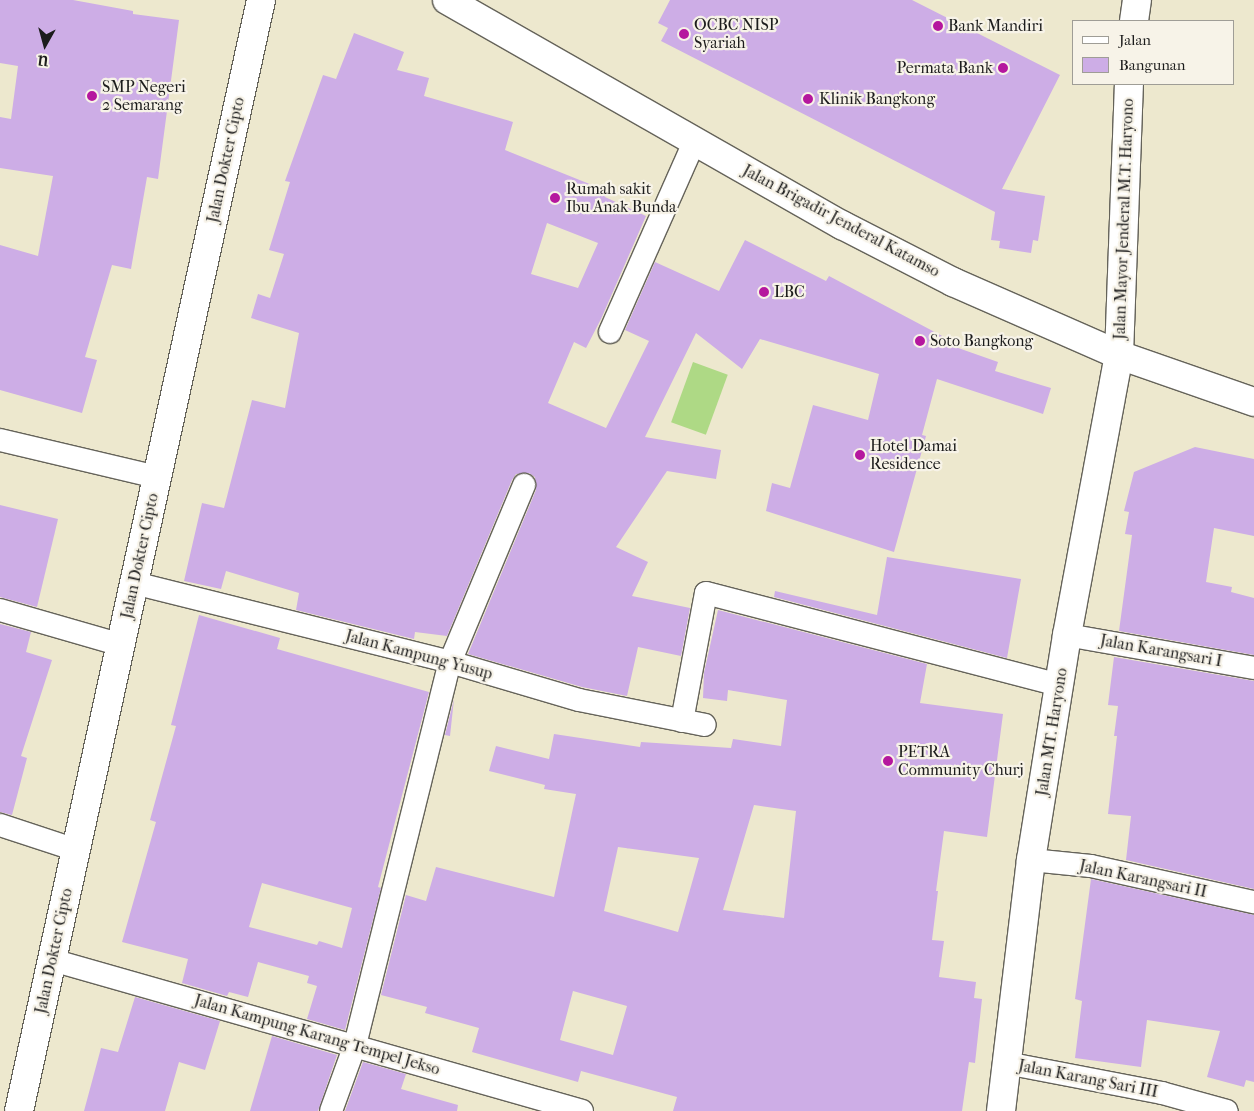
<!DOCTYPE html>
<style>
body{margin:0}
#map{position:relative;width:1254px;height:1111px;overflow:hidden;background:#ede8ce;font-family:"IM FELL French Canon",serif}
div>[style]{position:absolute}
.green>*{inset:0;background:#aed985;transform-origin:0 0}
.building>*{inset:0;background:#cdade6}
.roads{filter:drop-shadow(1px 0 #65635a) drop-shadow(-1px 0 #65635a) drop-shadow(0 1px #65635a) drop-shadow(0 -1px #65635a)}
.minor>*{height:22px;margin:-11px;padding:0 11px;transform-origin:11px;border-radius:11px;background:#fff}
.primary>*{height:28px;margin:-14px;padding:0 14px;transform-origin:14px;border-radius:14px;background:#fff}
.trunk>*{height:28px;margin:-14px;padding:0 14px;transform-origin:14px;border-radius:14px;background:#fff}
.dots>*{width:14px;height:14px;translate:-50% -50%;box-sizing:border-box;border:2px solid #f7f3e8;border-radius:50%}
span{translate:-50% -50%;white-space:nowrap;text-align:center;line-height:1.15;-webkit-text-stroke:4.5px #f7f3e8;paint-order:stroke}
.poi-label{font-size:16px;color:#1c1c1c}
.left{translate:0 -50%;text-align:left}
.right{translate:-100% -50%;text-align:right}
.street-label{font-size:16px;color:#1c1c1c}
.legend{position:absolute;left:1072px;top:20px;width:162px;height:65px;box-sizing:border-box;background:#f7f3e8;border:1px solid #9f9d96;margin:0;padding:6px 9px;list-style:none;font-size:15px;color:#1c1c1c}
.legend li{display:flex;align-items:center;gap:10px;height:25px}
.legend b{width:25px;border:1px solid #9f9d96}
.north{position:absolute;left:20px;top:20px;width:50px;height:50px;-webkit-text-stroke:4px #f7f3e8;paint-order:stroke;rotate:187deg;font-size:14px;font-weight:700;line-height:20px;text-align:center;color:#1c1c1c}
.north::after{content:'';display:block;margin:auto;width:18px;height:22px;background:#1c1c1c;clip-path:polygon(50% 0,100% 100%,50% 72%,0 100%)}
</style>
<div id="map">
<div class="green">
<div style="left:693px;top:362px;width:37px;height:64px;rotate:20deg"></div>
</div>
<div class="building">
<div style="clip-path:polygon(0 0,73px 0,133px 11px,133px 14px,179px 20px,158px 179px,147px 177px,131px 269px,112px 265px,85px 357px,97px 360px,82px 413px,0 390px,0 245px,38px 256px,53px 176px,0 168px,0 117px,11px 119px,18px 66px,0 63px)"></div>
<div style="clip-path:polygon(670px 0,912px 0,1060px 75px,1002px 189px,1045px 196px,1038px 241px,1033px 240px,1031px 253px,999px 248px,1000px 241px,991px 240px,995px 212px,661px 41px,668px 28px,658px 23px)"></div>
<div style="clip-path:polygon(evenodd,354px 33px,404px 52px,397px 70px,429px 78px,424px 96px,513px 122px,505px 150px,607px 191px,605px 197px,646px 216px,601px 319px,586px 348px,574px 342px,548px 403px,606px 428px,649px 341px,625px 330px,655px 262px,719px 291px,745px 240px,826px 281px,829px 276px,946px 338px,944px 343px,998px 362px,995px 371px,1051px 388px,1043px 414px,937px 379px,922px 435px,926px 436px,894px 552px,766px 511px,772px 483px,790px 488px,813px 405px,868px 420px,879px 374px,760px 339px,742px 369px,696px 333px,645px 437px,721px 450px,716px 479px,667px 471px,616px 547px,648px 562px,632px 596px,690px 608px,681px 656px,638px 647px,627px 696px,582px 687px,468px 654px,536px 490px,535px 477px,529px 473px,516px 474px,512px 480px,447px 636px,415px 632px,414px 639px,296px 610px,299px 593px,226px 571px,221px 589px,184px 581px,202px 503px,224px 508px,252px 400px,285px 408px,299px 333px,251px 318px,258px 294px,270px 298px,284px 254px,269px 250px,290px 182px,285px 181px,323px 75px,336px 79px,354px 33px,547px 223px,598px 243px,578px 288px,531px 274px,547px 223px)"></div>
<div style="clip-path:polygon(1195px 447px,1254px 459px,1254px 536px,1214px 528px,1206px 582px,1232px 587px,1231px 592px,1254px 598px,1254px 655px,1119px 631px,1132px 535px,1125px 534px,1129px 512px,1124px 511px,1134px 472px)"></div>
<div style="clip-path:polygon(0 505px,58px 519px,37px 607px,0 597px)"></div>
<div style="clip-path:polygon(887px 557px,1021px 579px,1007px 658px,774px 597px,775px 591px,877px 615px)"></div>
<div style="clip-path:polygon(evenodd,718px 610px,927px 664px,920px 703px,1003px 714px,987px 837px,944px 831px,936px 891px,938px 891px,932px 940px,944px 941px,939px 977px,976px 982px,974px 998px,982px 999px,975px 1063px,969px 1062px,962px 1111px,673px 1111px,677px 1097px,581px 1071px,578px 1082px,472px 1052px,479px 1028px,425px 1013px,427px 1007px,381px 995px,406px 895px,426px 901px,436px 867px,554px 897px,576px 794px,544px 789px,545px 785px,489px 771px,496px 746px,549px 759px,554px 734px,640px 747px,641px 742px,731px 748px,733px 739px,781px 746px,787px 700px,728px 690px,727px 701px,703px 698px,704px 673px,718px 610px,754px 805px,796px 811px,784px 918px,723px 910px,754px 805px,718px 610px,618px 847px,699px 858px,678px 932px,604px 911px,618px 847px,718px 610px,573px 991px,627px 1006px,613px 1055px,560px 1040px,573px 991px)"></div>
<div style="clip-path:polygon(evenodd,199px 615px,280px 638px,277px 649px,429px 692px,378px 887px,381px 888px,345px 1030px,307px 1019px,317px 986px,307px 983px,309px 976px,258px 962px,248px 997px,229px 992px,227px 996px,182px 983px,188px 959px,122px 942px,156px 822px,150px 820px,176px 726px,171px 725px,199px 615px,262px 883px,352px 908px,342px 948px,319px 941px,317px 945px,249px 927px,262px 883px)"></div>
<div style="clip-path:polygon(0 624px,31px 632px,26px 652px,52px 660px,21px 756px,27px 758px,12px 815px,0 812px)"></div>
<div style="clip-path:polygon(1114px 657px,1254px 681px,1254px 889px,1126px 860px,1131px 816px,1108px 814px,1117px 736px,1114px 736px,1118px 706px,1108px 705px)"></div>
<div style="clip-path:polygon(454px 699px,450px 736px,445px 735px)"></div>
<div style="clip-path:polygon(1091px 879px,1254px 915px,1254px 1082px,1246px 1080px,1244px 1087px,1207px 1077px,1220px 1031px,1147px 1020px,1141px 1067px,1075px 1058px,1082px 1001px,1075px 999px)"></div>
<div style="clip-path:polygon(135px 997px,220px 1021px,205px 1070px,179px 1062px,165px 1111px,84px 1111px,101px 1048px,118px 1052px)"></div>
<div style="clip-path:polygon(272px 1036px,337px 1055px,318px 1111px,250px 1111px)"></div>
<div style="clip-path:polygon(363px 1062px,406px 1074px,401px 1089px,458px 1105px,457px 1111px,345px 1111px)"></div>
</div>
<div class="roads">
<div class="minor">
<div style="left:610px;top:332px;width:208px;rotate:-66.1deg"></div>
<div style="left:0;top:440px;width:161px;rotate:13.3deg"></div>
<div style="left:134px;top:583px;width:326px;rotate:14deg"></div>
<div style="left:450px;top:662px;width:134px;rotate:16.4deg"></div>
<div style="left:579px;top:700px;width:128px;rotate:11.2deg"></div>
<div style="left:0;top:610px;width:126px;rotate:16.1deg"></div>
<div style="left:1067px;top:635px;width:190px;rotate:10deg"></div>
<div style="left:682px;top:721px;width:130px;rotate:-79.4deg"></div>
<div style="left:706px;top:593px;width:365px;rotate:14.6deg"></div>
<div style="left:0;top:825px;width:80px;rotate:18.2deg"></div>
<div style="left:1031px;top:860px;width:60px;rotate:5.7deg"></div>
<div style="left:1091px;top:866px;width:167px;rotate:12.5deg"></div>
<div style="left:52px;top:960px;width:551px;rotate:15.9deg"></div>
<div style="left:1006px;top:1063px;width:159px;rotate:10.9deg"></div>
<div style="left:1162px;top:1093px;width:67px;rotate:15.5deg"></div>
<div style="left:331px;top:1111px;width:70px;rotate:-70deg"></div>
<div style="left:355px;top:1045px;width:395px;rotate:-76.1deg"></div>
<div style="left:450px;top:662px;width:192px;rotate:-67.3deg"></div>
</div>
<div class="primary">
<div style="left:447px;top:0;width:455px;rotate:29.7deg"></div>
<div style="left:842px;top:225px;width:125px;rotate:27.2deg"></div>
<div style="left:953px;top:282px;width:181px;rotate:23.7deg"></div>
<div style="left:1119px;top:355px;width:143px;rotate:19.2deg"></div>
<div style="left:1134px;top:21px;width:21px;rotate:-82deg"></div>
<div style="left:1001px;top:1111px;width:253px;rotate:-83.2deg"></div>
<div style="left:1031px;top:860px;width:228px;rotate:-80.9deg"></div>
<div style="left:1067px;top:635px;width:285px;rotate:-79.5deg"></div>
<div style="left:1119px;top:355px;width:271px;rotate:-87.9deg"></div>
</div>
<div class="trunk">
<div style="left:19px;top:1111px;width:1137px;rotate:-77.71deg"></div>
</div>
</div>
<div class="dots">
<div style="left:938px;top:26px;background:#b5179e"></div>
<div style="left:684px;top:34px;background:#b5179e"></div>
<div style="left:1003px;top:68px;background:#b5179e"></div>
<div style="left:92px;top:96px;background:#b5179e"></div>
<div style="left:808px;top:99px;background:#b5179e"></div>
<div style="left:555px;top:198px;background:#b5179e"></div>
<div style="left:764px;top:292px;background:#b5179e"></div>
<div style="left:920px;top:341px;background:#b5179e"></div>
<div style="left:860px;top:455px;background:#b5179e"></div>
<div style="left:888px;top:761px;background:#b5179e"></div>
</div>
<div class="poi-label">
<span class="left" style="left:694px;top:34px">OCBC NISP<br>Syariah</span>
<span class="left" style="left:948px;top:26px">Bank Mandiri</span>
<span class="right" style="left:993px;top:68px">Permata Bank</span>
<span class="left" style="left:102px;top:96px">SMP Negeri<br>2 Semarang</span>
<span class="left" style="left:819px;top:99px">Klinik Bangkong</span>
<span class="left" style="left:566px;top:198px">Rumah sakit<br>Ibu Anak Bunda</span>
<span class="left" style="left:774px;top:292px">LBC</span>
<span class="left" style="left:930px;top:341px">Soto Bangkong</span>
<span class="left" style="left:870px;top:455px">Hotel Damai<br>Residence</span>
<span class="left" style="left:898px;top:761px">PETRA<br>Community Churj</span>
</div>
<div class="street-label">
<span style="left:226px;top:160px;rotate:-78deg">Jalan Dokter Cipto</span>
<span style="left:1124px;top:219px;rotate:-88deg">Jalan Mayor Jenderal M.T. Haryono</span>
<span style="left:841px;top:221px;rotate:28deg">Jalan Brigadir Jenderal Katamso</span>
<span style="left:140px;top:556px;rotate:-78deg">Jalan Dokter Cipto</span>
<span style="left:1161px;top:651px;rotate:10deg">Jalan Karangsari I</span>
<span style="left:419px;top:655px;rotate:15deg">Jalan Kampung Yusup</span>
<span style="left:1052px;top:732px;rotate:-81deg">Jalan MT. Haryono</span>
<span style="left:1143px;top:879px;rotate:12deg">Jalan Karangsari II</span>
<span style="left:54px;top:951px;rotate:-78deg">Jalan Dokter Cipto</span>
<span style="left:317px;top:1035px;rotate:16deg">Jalan Kampung Karang Tempel Jekso</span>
<span style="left:1088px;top:1079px;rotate:11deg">Jalan Karang Sari III</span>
</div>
<ul class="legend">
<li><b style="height:6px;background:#fff"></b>Jalan</li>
<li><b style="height:14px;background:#cdade6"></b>Bangunan</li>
</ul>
<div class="north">U</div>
</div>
